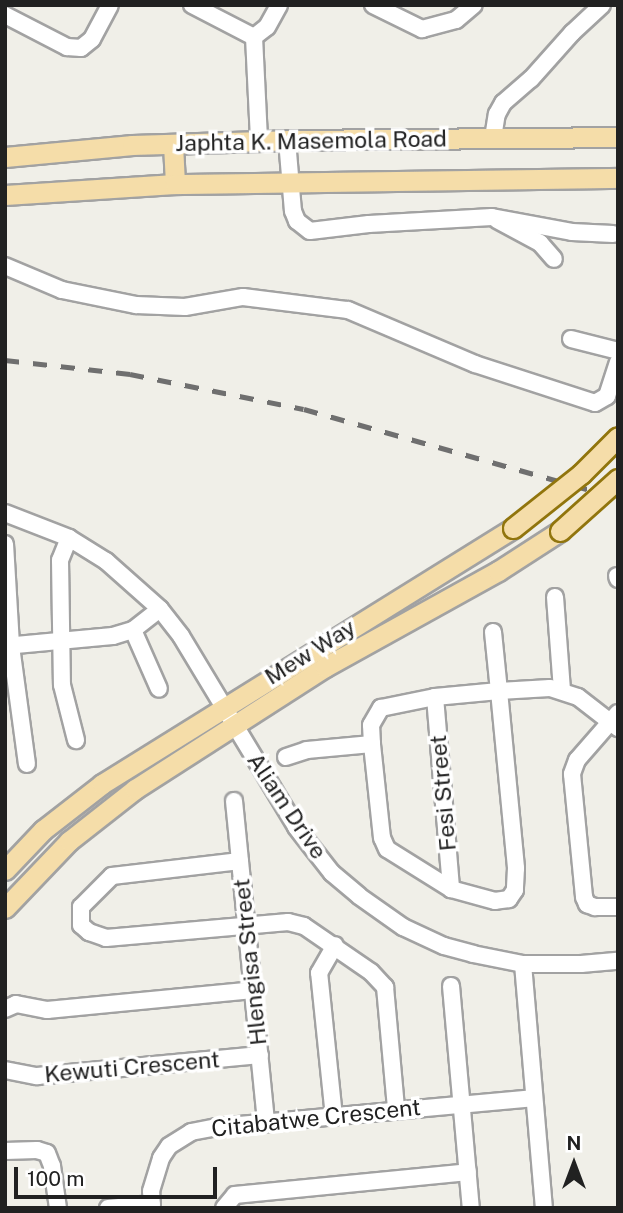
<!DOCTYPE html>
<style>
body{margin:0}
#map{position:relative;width:623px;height:1213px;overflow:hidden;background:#f0efe8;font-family:"Public Sans",sans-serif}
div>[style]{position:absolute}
.roads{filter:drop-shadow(2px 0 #a2a2a2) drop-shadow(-2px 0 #a2a2a2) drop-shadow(0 2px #a2a2a2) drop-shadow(0 -2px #a2a2a2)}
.minor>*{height:16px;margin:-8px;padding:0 8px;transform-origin:8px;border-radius:8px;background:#fff}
.major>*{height:19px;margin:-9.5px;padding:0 9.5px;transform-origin:9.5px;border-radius:9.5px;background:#f5dda9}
.rail>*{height:4.5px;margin-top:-2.25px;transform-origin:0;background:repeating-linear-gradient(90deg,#6f6f6f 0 14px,transparent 0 28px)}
.bridges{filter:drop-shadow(2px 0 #91750d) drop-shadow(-2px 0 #91750d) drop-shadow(0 2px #91750d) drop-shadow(0 -2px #91750d)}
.major-bridge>*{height:19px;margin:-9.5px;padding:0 9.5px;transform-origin:9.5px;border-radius:9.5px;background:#f5dda9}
span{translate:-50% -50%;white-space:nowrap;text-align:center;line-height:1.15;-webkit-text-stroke:7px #fff;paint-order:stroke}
.street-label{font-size:23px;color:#212121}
.frame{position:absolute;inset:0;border:7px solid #212121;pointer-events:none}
.north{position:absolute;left:539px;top:1129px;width:70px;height:70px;-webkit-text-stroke:5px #fff;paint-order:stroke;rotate:0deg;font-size:19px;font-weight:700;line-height:28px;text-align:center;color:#212121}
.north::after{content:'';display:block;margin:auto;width:24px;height:32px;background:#212121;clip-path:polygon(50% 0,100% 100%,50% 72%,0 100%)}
.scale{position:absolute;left:14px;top:1167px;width:203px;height:32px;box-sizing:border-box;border:4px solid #212121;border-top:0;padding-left:9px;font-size:21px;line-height:24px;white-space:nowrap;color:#212121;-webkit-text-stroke:5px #fff;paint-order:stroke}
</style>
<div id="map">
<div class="roads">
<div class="minor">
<div style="left:192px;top:5px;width:70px;rotate:27.3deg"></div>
<div style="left:373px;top:5px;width:55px;rotate:26.1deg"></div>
<div style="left:422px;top:29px;width:35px;rotate:-15deg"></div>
<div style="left:456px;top:20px;width:23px;rotate:-40deg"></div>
<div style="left:5px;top:15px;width:70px;rotate:27.3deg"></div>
<div style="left:67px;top:47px;width:14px;rotate:4deg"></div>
<div style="left:81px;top:48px;width:14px;rotate:-39deg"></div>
<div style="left:92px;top:39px;width:38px;rotate:-62deg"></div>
<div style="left:254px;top:37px;width:104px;rotate:87.2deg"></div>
<div style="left:254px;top:37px;width:16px;rotate:-38deg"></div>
<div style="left:267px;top:27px;width:25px;rotate:-61deg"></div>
<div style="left:493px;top:138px;width:24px;rotate:-81deg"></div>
<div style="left:497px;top:114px;width:13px;rotate:-61deg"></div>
<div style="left:503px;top:103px;width:37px;rotate:-41deg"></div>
<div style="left:531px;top:79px;width:62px;rotate:-48.3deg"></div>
<div style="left:572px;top:33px;width:41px;rotate:-43deg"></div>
<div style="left:287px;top:140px;width:71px;rotate:85.2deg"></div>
<div style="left:293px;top:211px;width:11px;rotate:68deg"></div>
<div style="left:297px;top:221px;width:16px;rotate:38deg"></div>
<div style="left:310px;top:231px;width:59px;rotate:-6.8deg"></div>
<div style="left:369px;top:224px;width:123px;rotate:-3.3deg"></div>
<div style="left:492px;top:217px;width:81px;rotate:10.6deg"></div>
<div style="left:572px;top:232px;width:41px;rotate:2.8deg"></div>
<div style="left:497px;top:220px;width:49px;rotate:28.1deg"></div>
<div style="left:540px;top:243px;width:21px;rotate:49deg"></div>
<div style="left:5px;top:266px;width:62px;rotate:22.8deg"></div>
<div style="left:62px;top:290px;width:76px;rotate:11.5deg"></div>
<div style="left:136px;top:305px;width:49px;rotate:2.3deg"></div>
<div style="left:185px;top:307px;width:59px;rotate:-9.8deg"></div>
<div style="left:243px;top:297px;width:106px;rotate:7.1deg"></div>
<div style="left:348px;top:310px;width:138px;rotate:23deg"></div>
<div style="left:475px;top:364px;width:126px;rotate:18deg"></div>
<div style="left:595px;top:403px;width:14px;rotate:-30deg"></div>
<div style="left:607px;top:396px;width:36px;rotate:-72deg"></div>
<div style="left:571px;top:339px;width:49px;rotate:14.3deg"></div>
<div style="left:5px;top:513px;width:69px;rotate:21.3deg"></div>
<div style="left:69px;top:538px;width:44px;rotate:31.9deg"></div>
<div style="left:106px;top:561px;width:72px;rotate:41.6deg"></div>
<div style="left:160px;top:609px;width:34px;rotate:52deg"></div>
<div style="left:181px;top:636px;width:223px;rotate:58.9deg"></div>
<div style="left:296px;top:827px;width:58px;rotate:52deg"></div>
<div style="left:332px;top:873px;width:35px;rotate:40deg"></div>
<div style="left:359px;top:896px;width:54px;rotate:35.2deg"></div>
<div style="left:403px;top:927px;width:45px;rotate:24.9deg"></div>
<div style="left:444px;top:946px;width:30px;rotate:15deg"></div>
<div style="left:473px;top:954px;width:51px;rotate:11.3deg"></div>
<div style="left:523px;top:964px;width:58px"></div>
<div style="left:581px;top:964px;width:37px;rotate:-5deg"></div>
<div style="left:69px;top:538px;width:24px;rotate:112deg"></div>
<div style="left:60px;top:560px;width:125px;rotate:89.1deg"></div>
<div style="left:62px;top:685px;width:57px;rotate:75.7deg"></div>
<div style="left:5px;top:544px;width:102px;rotate:86.6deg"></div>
<div style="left:11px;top:646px;width:119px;rotate:82.3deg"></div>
<div style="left:617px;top:576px;width:3px;rotate:72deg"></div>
<div style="left:555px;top:597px;width:93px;rotate:85.7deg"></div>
<div style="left:133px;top:630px;width:64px;rotate:66.2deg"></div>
<div style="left:493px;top:632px;width:59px;rotate:84.2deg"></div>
<div style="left:499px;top:691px;width:178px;rotate:84.5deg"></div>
<div style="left:516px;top:868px;width:22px;rotate:93deg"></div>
<div style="left:515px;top:890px;width:11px;rotate:124deg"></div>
<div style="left:509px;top:899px;width:14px;rotate:172deg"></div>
<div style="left:495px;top:901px;width:46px;rotate:-164.7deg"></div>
<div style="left:451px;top:889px;width:75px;rotate:-148deg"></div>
<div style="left:387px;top:849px;width:12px;rotate:-114deg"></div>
<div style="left:382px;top:838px;width:95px;rotate:-96.1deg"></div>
<div style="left:372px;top:744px;width:19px;rotate:-93deg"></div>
<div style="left:371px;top:725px;width:20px;rotate:-60deg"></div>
<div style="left:381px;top:708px;width:55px;rotate:-11.5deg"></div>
<div style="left:435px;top:697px;width:64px;rotate:-5.4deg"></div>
<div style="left:499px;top:691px;width:51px;rotate:-3.4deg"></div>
<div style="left:550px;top:688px;width:29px;rotate:18deg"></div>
<div style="left:578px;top:697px;width:51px;rotate:37.8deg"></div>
<div style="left:5px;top:646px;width:108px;rotate:-5.3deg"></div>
<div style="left:113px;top:636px;width:21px;rotate:-17deg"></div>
<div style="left:133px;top:630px;width:34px;rotate:-38deg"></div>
<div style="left:435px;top:697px;width:193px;rotate:85.2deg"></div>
<div style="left:618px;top:713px;width:62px;rotate:131.1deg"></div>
<div style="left:577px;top:760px;width:15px;rotate:110deg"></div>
<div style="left:572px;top:774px;width:124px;rotate:84.4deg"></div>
<div style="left:584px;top:897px;width:8px;rotate:67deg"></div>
<div style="left:587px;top:904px;width:9px;rotate:21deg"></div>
<div style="left:595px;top:907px;width:23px"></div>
<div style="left:286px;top:757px;width:22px;rotate:-18deg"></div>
<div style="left:307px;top:750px;width:65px;rotate:-5.3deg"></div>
<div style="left:234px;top:801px;width:324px;rotate:84.3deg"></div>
<div style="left:240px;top:861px;width:129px;rotate:173.3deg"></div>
<div style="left:112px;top:876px;width:44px;rotate:135deg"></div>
<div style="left:81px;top:907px;width:18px;rotate:90deg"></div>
<div style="left:81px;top:925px;width:11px;rotate:41deg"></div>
<div style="left:89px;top:932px;width:18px;rotate:19deg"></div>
<div style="left:106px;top:938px;width:183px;rotate:-5deg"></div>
<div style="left:288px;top:922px;width:16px;rotate:14deg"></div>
<div style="left:304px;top:926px;width:81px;rotate:34.5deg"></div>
<div style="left:371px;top:972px;width:21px;rotate:47deg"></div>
<div style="left:385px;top:987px;width:122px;rotate:84.8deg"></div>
<div style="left:523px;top:964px;width:245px;rotate:85.1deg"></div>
<div style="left:451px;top:986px;width:223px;rotate:84.9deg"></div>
<div style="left:5px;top:1009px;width:12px;rotate:-24deg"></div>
<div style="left:16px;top:1004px;width:32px;rotate:11deg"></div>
<div style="left:47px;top:1010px;width:207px;rotate:-5.5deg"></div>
<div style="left:5px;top:1070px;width:33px;rotate:11deg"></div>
<div style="left:37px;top:1076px;width:224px;rotate:-5.4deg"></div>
<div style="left:334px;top:1117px;width:145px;rotate:-95.9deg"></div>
<div style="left:319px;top:973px;width:32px;rotate:-60deg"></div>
<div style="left:5px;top:1151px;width:32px;rotate:-2deg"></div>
<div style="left:37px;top:1150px;width:10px;rotate:17deg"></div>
<div style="left:47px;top:1153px;width:14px;rotate:69deg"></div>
<div style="left:52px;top:1166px;width:42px;rotate:81.9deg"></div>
<div style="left:108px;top:1208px;width:44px;rotate:-5.2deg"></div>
<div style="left:152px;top:1208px;width:17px;rotate:-93deg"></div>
<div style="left:151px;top:1191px;width:34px;rotate:-73deg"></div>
<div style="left:161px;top:1158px;width:14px;rotate:-56deg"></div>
<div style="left:169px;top:1146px;width:26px;rotate:-32deg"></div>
<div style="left:191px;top:1132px;width:26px;rotate:-11deg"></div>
<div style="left:217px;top:1127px;width:317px;rotate:-5.2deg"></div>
<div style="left:224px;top:1208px;width:17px;rotate:-50deg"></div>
<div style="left:235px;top:1195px;width:234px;rotate:-5.6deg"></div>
</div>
<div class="major">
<div style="left:173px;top:144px;width:40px;rotate:87.1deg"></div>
<div style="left:5px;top:157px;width:128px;rotate:-5.4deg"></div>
<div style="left:132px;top:145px;width:155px;rotate:-1.8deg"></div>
<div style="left:287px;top:140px;width:331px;rotate:-0.5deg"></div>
<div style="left:5px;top:195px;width:170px;rotate:-3.7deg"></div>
<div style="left:175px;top:184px;width:443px;rotate:-0.8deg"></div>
<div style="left:5px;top:870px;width:55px;rotate:-46.5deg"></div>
<div style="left:43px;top:830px;width:75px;rotate:-37.9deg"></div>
<div style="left:102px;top:784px;width:484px;rotate:-31.9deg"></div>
<div style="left:5px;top:908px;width:93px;rotate:-46.3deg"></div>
<div style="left:69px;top:841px;width:84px;rotate:-38.2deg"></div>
<div style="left:135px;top:789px;width:226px;rotate:-32.7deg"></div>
<div style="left:325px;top:667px;width:198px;rotate:-29deg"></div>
<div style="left:498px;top:571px;width:74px;rotate:-32.8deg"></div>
</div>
</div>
<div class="rail">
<div style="left:5px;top:360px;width:126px;rotate:6.4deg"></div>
<div style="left:130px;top:374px;width:177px;rotate:11.4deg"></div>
<div style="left:304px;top:409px;width:326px;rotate:15.8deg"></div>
</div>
<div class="bridges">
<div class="major-bridge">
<div style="left:513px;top:528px;width:87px;rotate:-38.5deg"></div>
<div style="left:581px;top:474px;width:52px;rotate:-45deg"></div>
<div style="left:560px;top:531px;width:78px;rotate:-41.9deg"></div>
</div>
</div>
<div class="street-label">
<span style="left:311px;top:141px;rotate:-1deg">Japhta K. Masemola Road</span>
<span style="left:310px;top:652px;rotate:-32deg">Mew Way</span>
<span style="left:443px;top:793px;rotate:-95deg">Fesi Street</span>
<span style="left:287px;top:806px;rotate:56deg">Aliam Drive</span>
<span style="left:250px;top:962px;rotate:-96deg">Hlengisa Street</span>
<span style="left:132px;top:1067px;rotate:-5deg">Kewuti Crescent</span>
<span style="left:316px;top:1118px;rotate:-6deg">Citabatwe Crescent</span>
</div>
<div class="frame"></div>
<div class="north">N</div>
<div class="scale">100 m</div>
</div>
